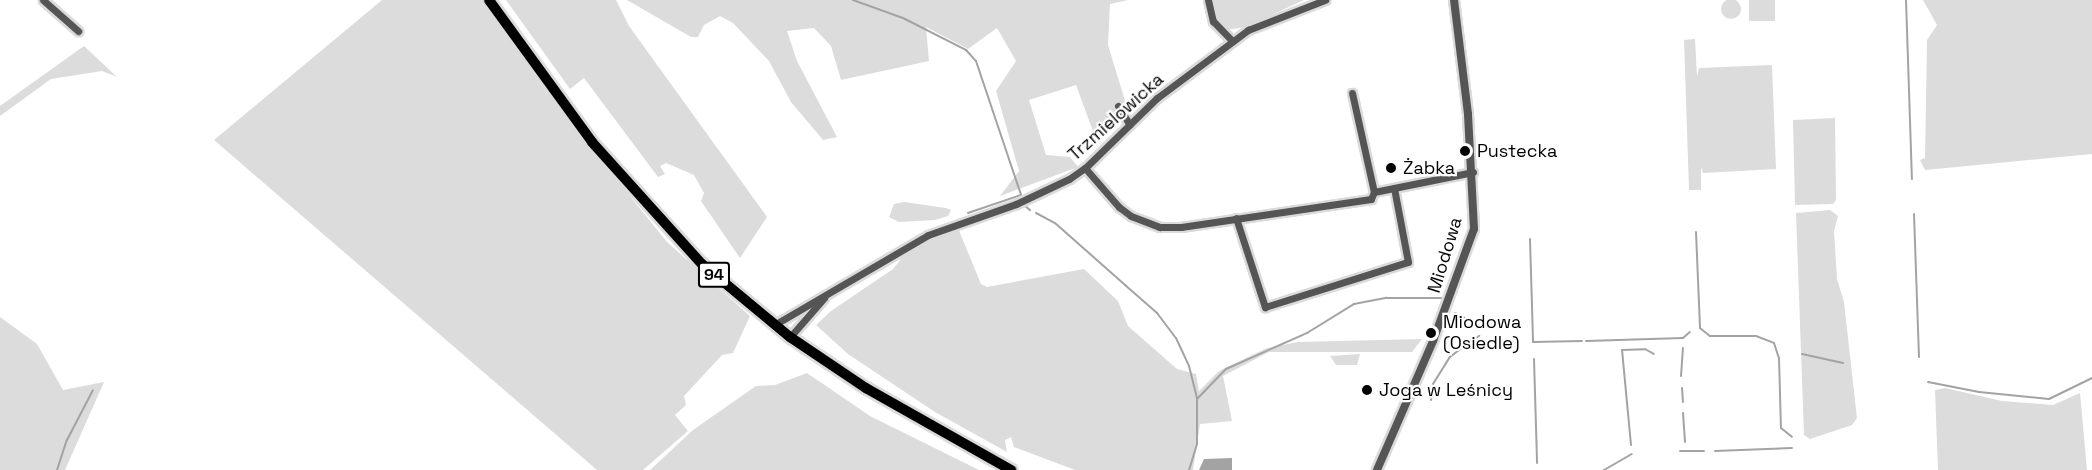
<!DOCTYPE html>
<meta charset="utf-8">
<style>
body{margin:0}
#map{position:relative;width:2092px;height:470px;overflow:hidden;background:#fff;font-family:"Space Grotesk",sans-serif}
div>[style]{position:absolute}
.green>*{inset:0;background:#dcdcdc;transform-origin:0 0}
.round{border-radius:50%}
.water>*{inset:0;background:#a3a3a3}
.stream>*{height:2px;margin:-1px;padding:0 1px;transform-origin:1px;border-radius:1px;background:#a3a3a3}
.roads{filter:drop-shadow(2px 0 #dbdbdb) drop-shadow(-2px 0 #dbdbdb) drop-shadow(0 2px #dbdbdb) drop-shadow(0 -2px #dbdbdb)}
.minor>*{height:7px;margin:-3.5px;padding:0 3.5px;transform-origin:3.5px;border-radius:3.5px;background:#555}
.tertiary>*{height:8px;margin:-4px;padding:0 4px;transform-origin:4px;border-radius:4px;background:#555}
.primary>*{height:10px;margin:-5px;padding:0 5px;transform-origin:5px;border-radius:5px;background:#000}
.dots>*{width:16px;height:16px;translate:-50% -50%;box-sizing:border-box;border:3px solid #fff;border-radius:50%}
span{translate:-50% -50%;white-space:nowrap;text-align:center;line-height:1.15;-webkit-text-stroke:4.5px #fff;paint-order:stroke}
.shield-label span{padding:2px 4px;background:#fff;border:2px solid;border-radius:4px;-webkit-text-stroke-width:0}
.shield-label{font-size:16px;color:#000;font-weight:700}
.street-label{font-size:18px;color:#000}
.poi-label{font-size:18px;color:#000}
.left{translate:0 -50%;text-align:left}
</style>
<div id="map">
<div class="green">
<div class="round" style="left:1721px;top:-1px;width:20px;height:20px"></div>
<div style="clip-path:polygon(382px 0,482px 0,546px 92px,667px 242px,750px 316px,733px 353px,722px 355px,684px 396px,686px 405px,675px 415px,688px 431px,643px 470px,597px 470px,214px 140px)"></div>
<div style="clip-path:polygon(506px 0,616px 0,629px 26px,767px 217px,740px 258px,701px 201px,704px 193px,694px 175px,666px 163px,660px 166px,665px 174px,658px 177px,584px 78px,570px 89px)"></div>
<div style="clip-path:polygon(627px 0,1128px 0,1110px 4px,1108px 45px,1126px 104px,1094px 134px,1076px 85px,1029px 100px,1046px 155px,1070px 157px,1078px 167px,1000px 196px,1019px 171px,996px 91px,1016px 61px,997px 28px,968px 49px,926px 27px,929px 61px,841px 80px,831px 46px,814px 28px,787px 31px,797px 61px,837px 137px,823px 140px,791px 102px,769px 61px,733px 23px,720px 16px,704px 25px,698px 37px,691px 37px)"></div>
<div style="clip-path:polygon(1213px 0,1304px 0,1246px 27px,1226px 30px,1215px 19px)"></div>
<div style="left:1749px;top:0;width:26px;height:21px"></div>
<div style="clip-path:polygon(1923px 0,2092px 0,2092px 154px,1925px 170px,1920px 160px,1925px 158px,1927px 40px,1937px 25px)"></div>
<div style="clip-path:polygon(1695px 39px,1697px 76px,1699px 68px,1772px 65px,1776px 169px,1703px 173px,1701px 167px,1701px 190px,1689px 190px,1684px 40px)"></div>
<div style="clip-path:polygon(84px 46px,117px 77px,102px 71px,51px 79px,0 116px,0 106px)"></div>
<div style="clip-path:polygon(1835px 118px,1836px 200px,1833px 204px,1795px 205px,1793px 120px)"></div>
<div style="clip-path:polygon(904px 202px,946px 208px,951px 210px,948px 216px,935px 220px,899px 222px,889px 217px,894px 204px)"></div>
<div style="clip-path:polygon(1830px 210px,1838px 216px,1834px 231px,1837px 279px,1844px 302px,1857px 418px,1852px 425px,1810px 439px,1804px 435px,1796px 213px)"></div>
<div style="clip-path:polygon(958px 228px,981px 284px,987px 287px,1084px 269px,1118px 301px,1128px 326px,1177px 369px,1196px 374px,1199px 391px,1219px 371px,1267px 348px,1298px 342px,1422px 339px,1412px 352px,1269px 352px,1223px 376px,1232px 421px,1200px 424px,1193px 470px,1075px 470px,1014px 447px,1011px 437px,1005px 440px,1007px 452px,935px 412px,848px 354px,816px 325px,831px 311px,893px 269px,905px 254px)"></div>
<div style="clip-path:polygon(0 317px,37px 344px,63px 390px,104px 382px,65px 470px,0 470px)"></div>
<div style="clip-path:polygon(1360px 354px,1357px 365px,1336px 365px,1330px 356px)"></div>
<div style="clip-path:polygon(807px 373px,870px 416px,979px 470px,650px 470px,693px 430px,756px 386px,775px 385px)"></div>
<div style="clip-path:polygon(1945px 388px,2002px 401px,2053px 405px,2080px 393px,2087px 470px,1938px 470px,1935px 390px)"></div>
</div>
<div class="water">
<div style="clip-path:polygon(1232px 458px,1232px 470px,1199px 470px,1204px 459px)"></div>
</div>
<div class="stream">
<div style="left:853px;top:0;width:53px;rotate:19.8deg"></div>
<div style="left:903px;top:18px;width:71px;rotate:26.9deg"></div>
<div style="left:966px;top:50px;width:15px;rotate:48deg"></div>
<div style="left:976px;top:61px;width:141px;rotate:71.4deg"></div>
<div style="left:1021px;top:195px;width:56px;rotate:161.2deg"></div>
<div style="left:1906px;top:0;width:179px;rotate:88.1deg"></div>
<div style="left:1024px;top:205px;width:8px;rotate:40deg"></div>
<div style="left:1036px;top:213px;width:21px;rotate:28deg"></div>
<div style="left:1055px;top:223px;width:94px;rotate:41.5deg"></div>
<div style="left:1125px;top:285px;width:43px;rotate:41.2deg"></div>
<div style="left:1157px;top:313px;width:31px;rotate:53deg"></div>
<div style="left:1176px;top:338px;width:31px;rotate:65deg"></div>
<div style="left:1189px;top:366px;width:34px;rotate:76deg"></div>
<div style="left:1197px;top:399px;width:45px;rotate:90deg"></div>
<div style="left:1197px;top:444px;width:27px;rotate:107deg"></div>
<div style="left:1914px;top:214px;width:143px;rotate:88deg"></div>
<div style="left:1696px;top:232px;width:96px;rotate:87.6deg"></div>
<div style="left:1700px;top:328px;width:13px;rotate:39deg"></div>
<div style="left:1710px;top:336px;width:46px"></div>
<div style="left:1756px;top:336px;width:19px;rotate:21deg"></div>
<div style="left:1774px;top:343px;width:16px;rotate:72deg"></div>
<div style="left:1779px;top:358px;width:70px;rotate:88.4deg"></div>
<div style="left:1781px;top:428px;width:14px;rotate:39deg"></div>
<div style="left:1530px;top:239px;width:103px;rotate:88.3deg"></div>
<div style="left:1533px;top:342px;width:49px;rotate:-1.2deg"></div>
<div style="left:1455px;top:313px;width:11px;rotate:27deg"></div>
<div style="left:1472px;top:341px;width:9px;rotate:-36deg"></div>
<div style="left:1586px;top:341px;width:97px;rotate:-1.8deg"></div>
<div style="left:1683px;top:338px;width:9px;rotate:-41deg"></div>
<div style="left:1802px;top:354px;width:42px;rotate:12.4deg"></div>
<div style="left:1534px;top:359px;width:104px;rotate:88.3deg"></div>
<div style="left:1681px;top:376px;width:28px;rotate:-86deg"></div>
<div style="left:1928px;top:382px;width:52px;rotate:11.1deg"></div>
<div style="left:1979px;top:392px;width:70px;rotate:5.7deg"></div>
<div style="left:2049px;top:399px;width:48px;rotate:-26deg"></div>
<div style="left:1682px;top:388px;width:14px;rotate:86deg"></div>
<div style="left:1197px;top:399px;width:42px;rotate:-46deg"></div>
<div style="left:1226px;top:369px;width:89px;rotate:-24deg"></div>
<div style="left:1307px;top:333px;width:55px;rotate:-31.7deg"></div>
<div style="left:1354px;top:304px;width:33px;rotate:-11deg"></div>
<div style="left:1386px;top:298px;width:55px"></div>
<div style="left:1431px;top:400px;width:16px;rotate:-83deg"></div>
<div style="left:1433px;top:384px;width:32px;rotate:-58deg"></div>
<div style="left:1450px;top:357px;width:16px;rotate:-38deg"></div>
<div style="left:1683px;top:413px;width:29px;rotate:86deg"></div>
<div style="left:1631px;top:445px;width:95px;rotate:-95.4deg"></div>
<div style="left:1622px;top:350px;width:23px;rotate:-2deg"></div>
<div style="left:1645px;top:349px;width:10px;rotate:29deg"></div>
<div style="left:1680px;top:451px;width:24px"></div>
<div style="left:1715px;top:451px;width:77px;rotate:-2.2deg"></div>
<div style="left:57px;top:470px;width:32px;rotate:-72deg"></div>
<div style="left:67px;top:440px;width:56px;rotate:-62.5deg"></div>
<div style="left:1604px;top:470px;width:32px;rotate:-30deg"></div>
</div>
<div class="roads">
<div class="minor">
<div style="left:43px;top:0;width:47px;rotate:41.5deg"></div>
<div style="left:1208px;top:0;width:22px;rotate:77deg"></div>
<div style="left:1213px;top:21px;width:28px;rotate:46deg"></div>
<div style="left:1352px;top:93px;width:101px;rotate:77.5deg"></div>
<div style="left:1118px;top:106px;width:22px;rotate:58deg"></div>
<div style="left:1085px;top:168px;width:52px;rotate:48.9deg"></div>
<div style="left:1119px;top:207px;width:15px;rotate:37deg"></div>
<div style="left:1131px;top:216px;width:31px;rotate:21deg"></div>
<div style="left:1160px;top:227px;width:21px"></div>
<div style="left:1181px;top:227px;width:192px;rotate:-8.4deg"></div>
<div style="left:1371px;top:199px;width:8px;rotate:-67deg"></div>
<div style="left:1374px;top:192px;width:101px;rotate:-11.4deg"></div>
<div style="left:1236px;top:218px;width:94px;rotate:72deg"></div>
<div style="left:1265px;top:307px;width:150px;rotate:-17.5deg"></div>
<div style="left:1408px;top:262px;width:75px;rotate:-100.7deg"></div>
<div style="left:774px;top:325px;width:178px;rotate:-30.3deg"></div>
<div style="left:928px;top:235px;width:93px;rotate:-19.4deg"></div>
<div style="left:1016px;top:204px;width:59px;rotate:-25.3deg"></div>
<div style="left:1069px;top:179px;width:19px;rotate:-35deg"></div>
<div style="left:1085px;top:168px;width:100px;rotate:-44.2deg"></div>
<div style="left:1157px;top:98px;width:114px;rotate:-36.8deg"></div>
<div style="left:1248px;top:30px;width:83px;rotate:-21.3deg"></div>
<div style="left:790px;top:337px;width:52px;rotate:-48.9deg"></div>
</div>
<div class="tertiary">
<div style="left:1377px;top:470px;width:141px;rotate:-66.5deg"></div>
<div style="left:1433px;top:341px;width:119px;rotate:-69.9deg"></div>
<div style="left:1474px;top:229px;width:115px;rotate:-93deg"></div>
<div style="left:1468px;top:114px;width:115px;rotate:-97deg"></div>
</div>
<div class="primary">
<div style="left:489px;top:0;width:175px;rotate:54deg"></div>
<div style="left:592px;top:142px;width:164px;rotate:48deg"></div>
<div style="left:702px;top:264px;width:114px;rotate:39.7deg"></div>
<div style="left:790px;top:337px;width:92px;rotate:33.9deg"></div>
<div style="left:866px;top:388px;width:167px;rotate:29.5deg"></div>
</div>
</div>
<div class="dots">
<div style="left:1465px;top:151px;background:#000"></div>
<div style="left:1391px;top:168px;background:#000"></div>
<div style="left:1431px;top:333px;background:#000"></div>
<div style="left:1367px;top:390px;background:#000"></div>
</div>
<div class="shield-label">
<span style="left:714px;top:275px">94</span>
</div>
<div class="street-label">
<span style="left:1116px;top:117px;rotate:-42deg">Trzmielowicka</span>
<span style="left:1445px;top:255px;rotate:-73deg">Miodowa</span>
</div>
<div class="poi-label">
<span class="left" style="left:1477px;top:151px">Pustecka</span>
<span class="left" style="left:1403px;top:168px">Żabka</span>
<span class="left" style="left:1443px;top:333px">Miodowa<br>(Osiedle)</span>
<span class="left" style="left:1379px;top:390px">Joga w Leśnicy</span>
</div>
</div>
